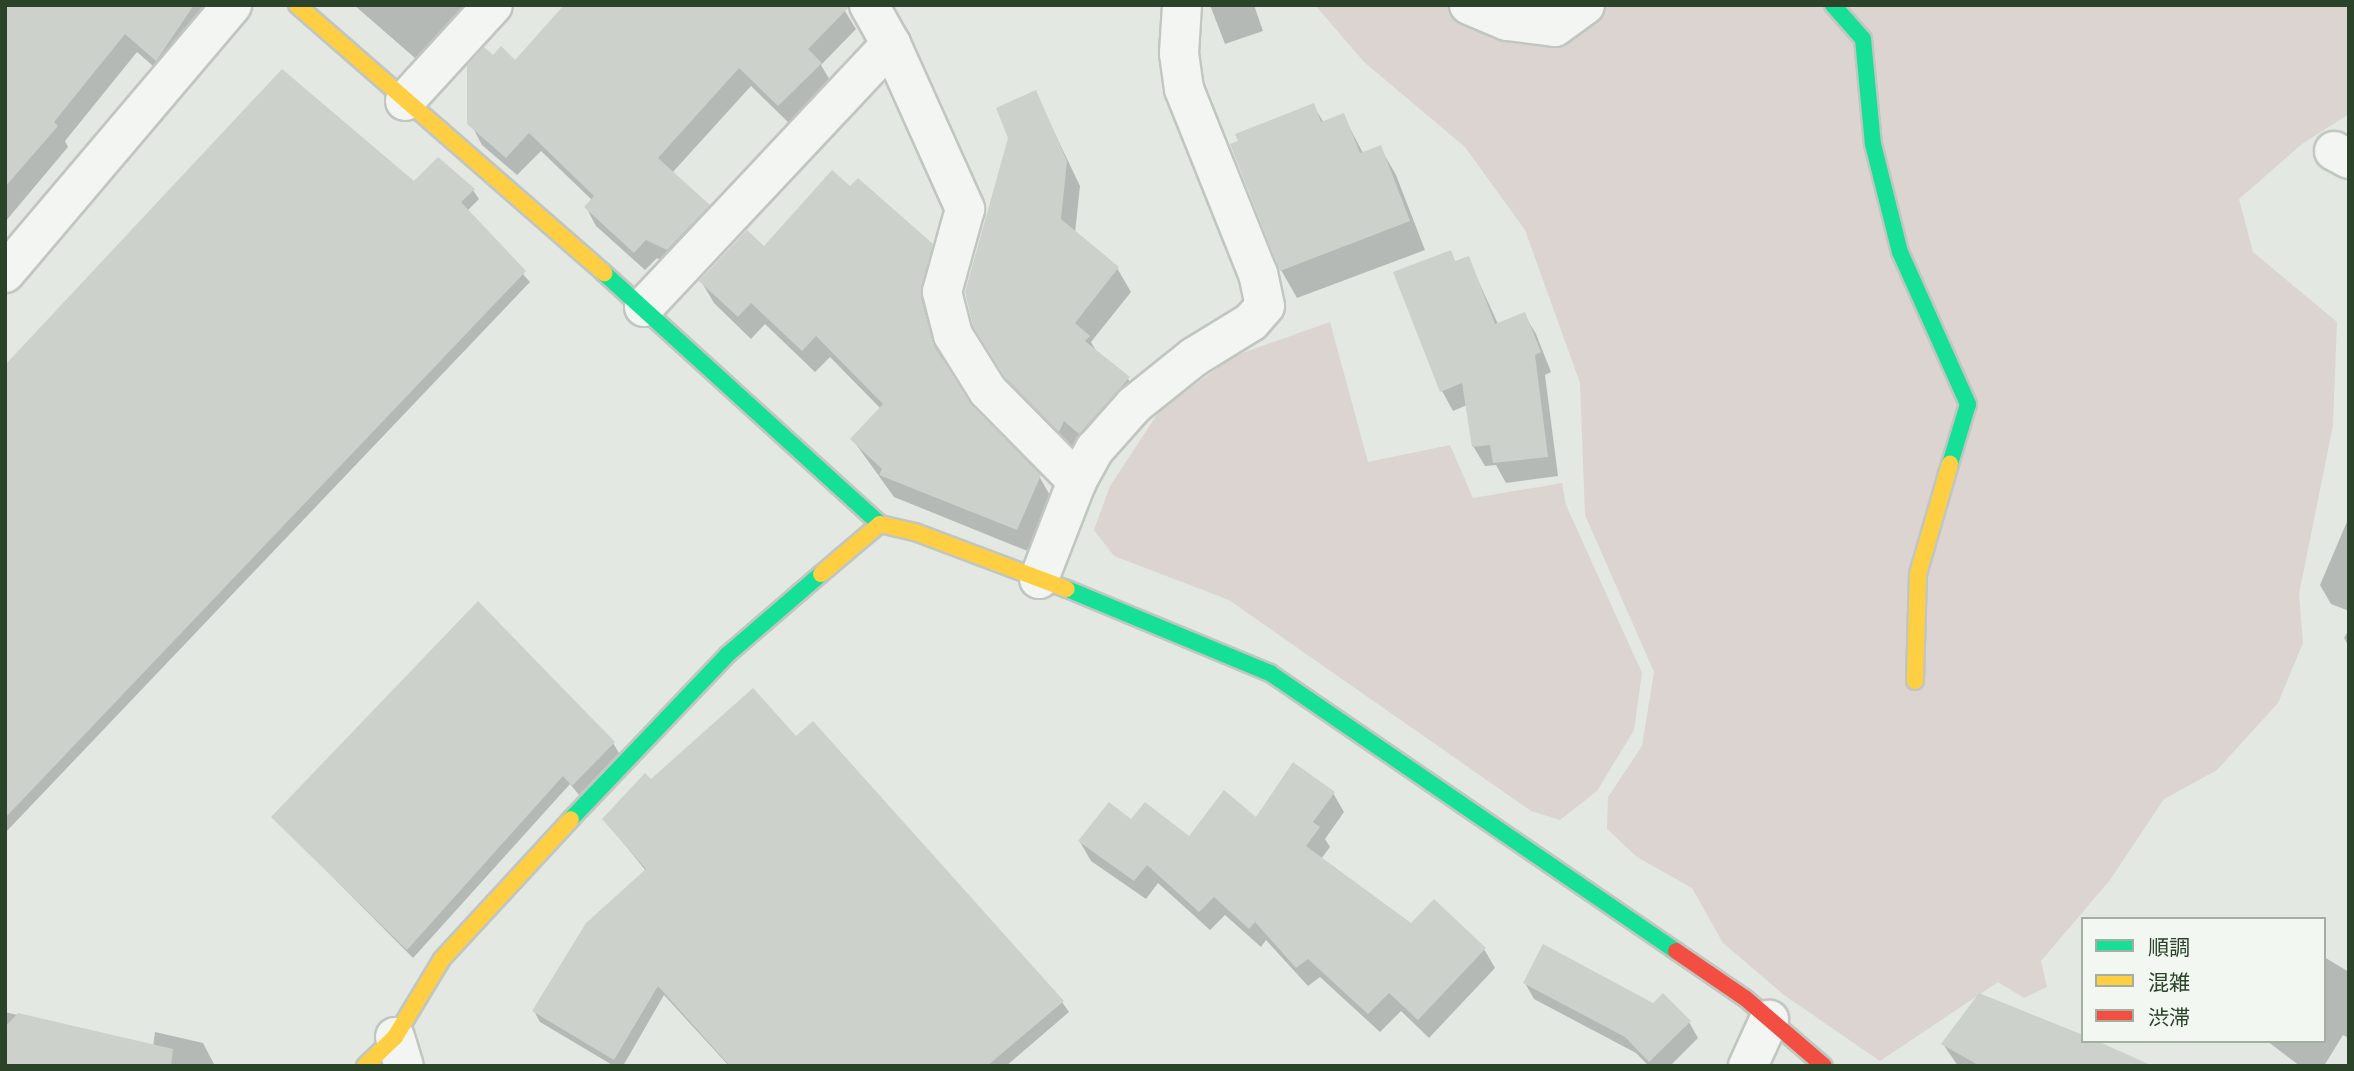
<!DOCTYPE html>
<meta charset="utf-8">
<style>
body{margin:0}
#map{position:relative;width:2354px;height:1071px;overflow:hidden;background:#e3e8e3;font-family:"Varela Round","Noto Sans JP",sans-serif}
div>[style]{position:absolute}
.green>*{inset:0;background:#dbd4d1}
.shadow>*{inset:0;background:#0003}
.building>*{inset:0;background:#ccd1cb}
.roads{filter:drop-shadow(2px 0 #c1c6c1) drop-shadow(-2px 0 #c1c6c1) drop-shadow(0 2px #c1c6c1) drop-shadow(0 -2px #c1c6c1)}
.street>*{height:38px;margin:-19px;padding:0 19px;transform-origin:19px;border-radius:19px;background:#f2f5f2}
.fast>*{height:16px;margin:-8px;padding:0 8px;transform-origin:8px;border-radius:8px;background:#16e098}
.slow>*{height:16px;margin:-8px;padding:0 8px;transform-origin:8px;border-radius:8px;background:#ffcf43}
.jam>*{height:16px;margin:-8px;padding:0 8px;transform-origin:8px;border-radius:8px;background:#f24e42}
span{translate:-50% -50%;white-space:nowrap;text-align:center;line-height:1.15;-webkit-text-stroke:7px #f2f7f1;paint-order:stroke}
.frame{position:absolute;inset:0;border:7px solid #2a4329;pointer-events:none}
.legend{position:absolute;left:2081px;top:917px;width:245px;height:126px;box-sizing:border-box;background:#f2f7f1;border:2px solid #a2afa1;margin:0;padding:9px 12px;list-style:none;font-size:21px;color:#2a4329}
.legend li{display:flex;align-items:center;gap:14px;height:35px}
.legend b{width:35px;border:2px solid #a2afa1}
</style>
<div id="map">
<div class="green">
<div style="clip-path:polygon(1315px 5px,2349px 5px,2349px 114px,2302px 144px,2239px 199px,2253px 252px,2337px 322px,2333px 425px,2299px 594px,2303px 643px,2278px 703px,2217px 770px,2164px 799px,2110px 880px,2041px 961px,2047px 987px,2024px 998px,1998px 982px,1880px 1061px,1784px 995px,1723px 943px,1692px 888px,1637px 857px,1607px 829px,1608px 797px,1642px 746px,1654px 672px,1585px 515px,1580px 383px,1525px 230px,1465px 147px,1364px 62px)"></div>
<div style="clip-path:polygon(1330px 322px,1368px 462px,1450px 445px,1473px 498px,1562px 483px,1566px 505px,1642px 673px,1634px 730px,1597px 791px,1560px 820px,1531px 811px,1229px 600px,1114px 556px,1094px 530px,1110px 486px,1160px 410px,1234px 356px)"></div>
</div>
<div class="shadow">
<div style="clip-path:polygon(5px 5px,218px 5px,168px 79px,137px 52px,65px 141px,68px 147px,5px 222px)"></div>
<div style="clip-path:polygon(354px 5px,487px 5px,423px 65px)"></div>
<div style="clip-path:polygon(1210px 5px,1254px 5px,1263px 31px,1225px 44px)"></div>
<div style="clip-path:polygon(845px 11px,856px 29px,821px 65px,831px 82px,790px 124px,751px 86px,672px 173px,708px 206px,719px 225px,678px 268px,657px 258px,645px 270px,596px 226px,586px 207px,592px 200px,541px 151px,517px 175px,482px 145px,472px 126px)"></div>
<div style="clip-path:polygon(1035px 92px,1080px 186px,1075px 233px,1117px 268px,1131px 292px,1091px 342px,1098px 354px,1128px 379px,1142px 402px,1073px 454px,1021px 401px,989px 350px)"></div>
<div style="clip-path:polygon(1313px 105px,1324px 123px,1343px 115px,1363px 153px,1380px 147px,1396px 175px,1425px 250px,1297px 298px,1281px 270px)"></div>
<div style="clip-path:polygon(414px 183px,473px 190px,479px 199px,467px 211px,530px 282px,5px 833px,5px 367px)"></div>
<div style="clip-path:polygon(851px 189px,931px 245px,944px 268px,933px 320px,945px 367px,971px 407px,1039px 476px,1052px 499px,1030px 552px,894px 497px,853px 440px,881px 409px,830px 357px,815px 372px,765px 324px,751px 339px,714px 303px,701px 281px,764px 249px)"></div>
<div style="clip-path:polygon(1450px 252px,1456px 263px,1468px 258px,1498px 324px,1524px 314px,1536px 334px,1551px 372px,1545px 375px,1558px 476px,1506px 483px,1496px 465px,1485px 466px,1473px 446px,1467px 405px,1453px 411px,1442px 391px)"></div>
<div style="clip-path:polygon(2349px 517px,2349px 611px,2331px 604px,2320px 585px)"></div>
<div style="clip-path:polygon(2349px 629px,2349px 647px,2344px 638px)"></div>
<div style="clip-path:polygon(796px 738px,1062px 1002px,1069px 1012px,1006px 1066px,729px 1066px,664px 995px,623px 1066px,614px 1066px,540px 1022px,534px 1011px,646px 871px,604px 819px,651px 782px)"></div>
<div style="clip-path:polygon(613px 743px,619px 753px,579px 795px,570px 784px,413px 958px,273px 817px)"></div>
<div style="clip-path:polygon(1333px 793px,1344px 812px,1325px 839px,1330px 847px,1321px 859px,1411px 926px,1484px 949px,1495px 968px,1429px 1038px,1401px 1011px,1380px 1032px,1320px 977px,1308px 986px,1266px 940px,1261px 947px,1225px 915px,1210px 930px,1158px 883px,1146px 899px,1091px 861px,1080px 842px,1132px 821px,1189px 838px)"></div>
<div style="clip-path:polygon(2324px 957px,2349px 972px,2349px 1038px,2343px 1035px,2324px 1066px,2300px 1066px,2267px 1041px,2324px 1041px)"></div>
<div style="clip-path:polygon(1525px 983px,1689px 1022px,1698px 1038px,1670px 1066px,1649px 1066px,1636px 1053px,1534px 999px)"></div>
<div style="clip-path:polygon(5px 1012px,153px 1047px,155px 1032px,203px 1043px,215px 1066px,5px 1066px)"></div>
<div style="clip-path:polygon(1943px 1044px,2099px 1066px,1958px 1066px)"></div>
</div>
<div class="building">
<div style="clip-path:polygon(5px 5px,194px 5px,156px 61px,125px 34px,54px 122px,58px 126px,5px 187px)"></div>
<div style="clip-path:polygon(564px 5px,847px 5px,848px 8px,808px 49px,822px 63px,778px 106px,739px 68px,658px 158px,710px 205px,667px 250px,646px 240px,634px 253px,584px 207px,594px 196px,529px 133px,506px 158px,467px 124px,467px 66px,484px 47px,493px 55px,501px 46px,515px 60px)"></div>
<div style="clip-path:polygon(282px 69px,414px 181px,438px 157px,475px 189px,461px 202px,526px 271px,5px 818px,5px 365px)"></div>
<div style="clip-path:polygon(1036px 90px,1067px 161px,1061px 219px,1119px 267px,1075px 323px,1090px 336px,1085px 341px,1130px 377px,1079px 434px,1064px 421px,1059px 432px,1005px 377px,973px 326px,965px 292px,1008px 138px,996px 108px)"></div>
<div style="clip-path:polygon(1314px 103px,1321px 122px,1344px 113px,1360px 153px,1381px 145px,1410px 221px,1280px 271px,1230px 144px,1238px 141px,1235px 134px)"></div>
<div style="clip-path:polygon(832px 170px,850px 186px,858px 178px,933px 244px,921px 297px,934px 346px,972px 406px,1041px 475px,1017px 530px,879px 475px,882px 469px,850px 439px,883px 404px,816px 336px,802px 351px,751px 303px,738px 317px,699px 281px,747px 230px,764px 246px)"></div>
<div style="clip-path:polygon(1451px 250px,1455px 261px,1469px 256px,1495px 324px,1525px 312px,1541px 352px,1535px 355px,1548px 457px,1493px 463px,1490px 445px,1472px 447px,1462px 383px,1440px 392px,1393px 272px)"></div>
<div style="clip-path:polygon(478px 601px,615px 742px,572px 786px,563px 776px,407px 950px,271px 817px)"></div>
<div style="clip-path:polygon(753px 688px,796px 736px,813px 721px,1064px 1001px,987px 1066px,730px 1066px,658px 986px,614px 1060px,532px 1011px,586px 923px,646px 869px,602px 819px,645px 773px,651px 779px)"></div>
<div style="clip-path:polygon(1293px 762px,1335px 792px,1313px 822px,1320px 827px,1306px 846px,1411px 923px,1434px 899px,1486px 948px,1418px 1020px,1389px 993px,1368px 1014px,1308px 959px,1296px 968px,1255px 922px,1249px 929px,1214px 897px,1199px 912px,1147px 865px,1134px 881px,1078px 841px,1109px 802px,1131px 819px,1145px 802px,1189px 836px,1224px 790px,1256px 817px)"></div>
<div style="clip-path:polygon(1543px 944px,1653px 1003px,1663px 993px,1691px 1021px,1649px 1062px,1625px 1037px,1523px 983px)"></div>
<div style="clip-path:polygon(1979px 993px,2083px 1035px,2083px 1041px,2097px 1041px,2153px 1066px,1980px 1066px,1941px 1044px)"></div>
<div style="clip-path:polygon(18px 1013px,173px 1049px,171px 1066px,5px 1066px,5px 1027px)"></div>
</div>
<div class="roads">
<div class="street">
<div style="left:869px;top:5px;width:45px;rotate:60.6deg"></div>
<div style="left:891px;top:44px;width:181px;rotate:65.8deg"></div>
<div style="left:965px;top:209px;width:86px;rotate:105.5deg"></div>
<div style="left:942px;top:292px;width:44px;rotate:75.7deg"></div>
<div style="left:953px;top:335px;width:66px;rotate:58deg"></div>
<div style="left:988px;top:391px;width:127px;rotate:45.3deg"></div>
<div style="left:1469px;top:5px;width:41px;rotate:22.8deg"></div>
<div style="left:1507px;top:21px;width:48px;rotate:7.1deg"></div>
<div style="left:1555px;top:27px;width:37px;rotate:-36deg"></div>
<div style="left:405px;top:101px;width:130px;rotate:-47.5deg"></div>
<div style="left:2334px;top:151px;width:17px;rotate:28deg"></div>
<div style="left:5px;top:273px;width:351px;rotate:-49.7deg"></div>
<div style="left:644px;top:307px;width:361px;rotate:-46.8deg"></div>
<div style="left:1039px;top:579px;width:105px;rotate:-68.8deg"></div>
<div style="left:1077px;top:481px;width:37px;rotate:-61deg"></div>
<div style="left:1095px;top:449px;width:59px;rotate:-48.4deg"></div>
<div style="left:1134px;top:405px;width:77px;rotate:-38.7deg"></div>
<div style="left:1194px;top:357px;width:67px;rotate:-31.6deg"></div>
<div style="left:1251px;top:322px;width:21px;rotate:-49deg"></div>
<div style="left:1265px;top:306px;width:33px;rotate:-102deg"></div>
<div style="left:1258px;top:274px;width:199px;rotate:-111.8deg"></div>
<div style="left:1184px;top:89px;width:36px;rotate:-98deg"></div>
<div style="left:1179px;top:53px;width:48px;rotate:-86.4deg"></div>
<div style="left:395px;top:1037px;width:30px;rotate:73deg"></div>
<div style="left:1748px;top:1066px;width:51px;rotate:-65.5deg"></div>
</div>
<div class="fast">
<div style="left:1833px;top:5px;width:45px;rotate:48.6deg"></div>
<div style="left:1863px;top:39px;width:105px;rotate:84.6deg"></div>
<div style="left:1873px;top:144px;width:111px;rotate:76deg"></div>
<div style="left:1900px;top:252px;width:167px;rotate:65.9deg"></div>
<div style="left:1968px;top:404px;width:63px;rotate:106.7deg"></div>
<div style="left:604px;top:273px;width:373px;rotate:42.3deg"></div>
<div style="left:1067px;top:589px;width:220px;rotate:22.5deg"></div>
<div style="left:1270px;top:673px;width:492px;rotate:34.4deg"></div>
<div style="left:571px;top:819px;width:226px;rotate:-46.4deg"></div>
<div style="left:727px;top:655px;width:124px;rotate:-40.8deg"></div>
</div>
<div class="slow">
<div style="left:297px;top:5px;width:408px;rotate:41.1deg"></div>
<div style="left:821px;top:574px;width:77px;rotate:-40.3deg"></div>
<div style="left:880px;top:524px;width:36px;rotate:13deg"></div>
<div style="left:915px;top:532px;width:162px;rotate:20.6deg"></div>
<div style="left:1915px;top:681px;width:107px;rotate:-88.4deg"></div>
<div style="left:1918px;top:574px;width:115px;rotate:-73.8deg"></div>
<div style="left:365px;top:1066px;width:42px;rotate:-44deg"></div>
<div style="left:395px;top:1037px;width:91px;rotate:-58.9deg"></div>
<div style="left:442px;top:959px;width:190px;rotate:-47.3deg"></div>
</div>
<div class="jam">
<div style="left:1676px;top:951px;width:83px;rotate:34.3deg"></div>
<div style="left:1745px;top:998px;width:104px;rotate:40.7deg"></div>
</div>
</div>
<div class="frame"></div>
<ul class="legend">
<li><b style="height:9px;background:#16e098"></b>順調</li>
<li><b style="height:9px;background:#ffcf43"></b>混雑</li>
<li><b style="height:9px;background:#f24e42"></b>渋滞</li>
</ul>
</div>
